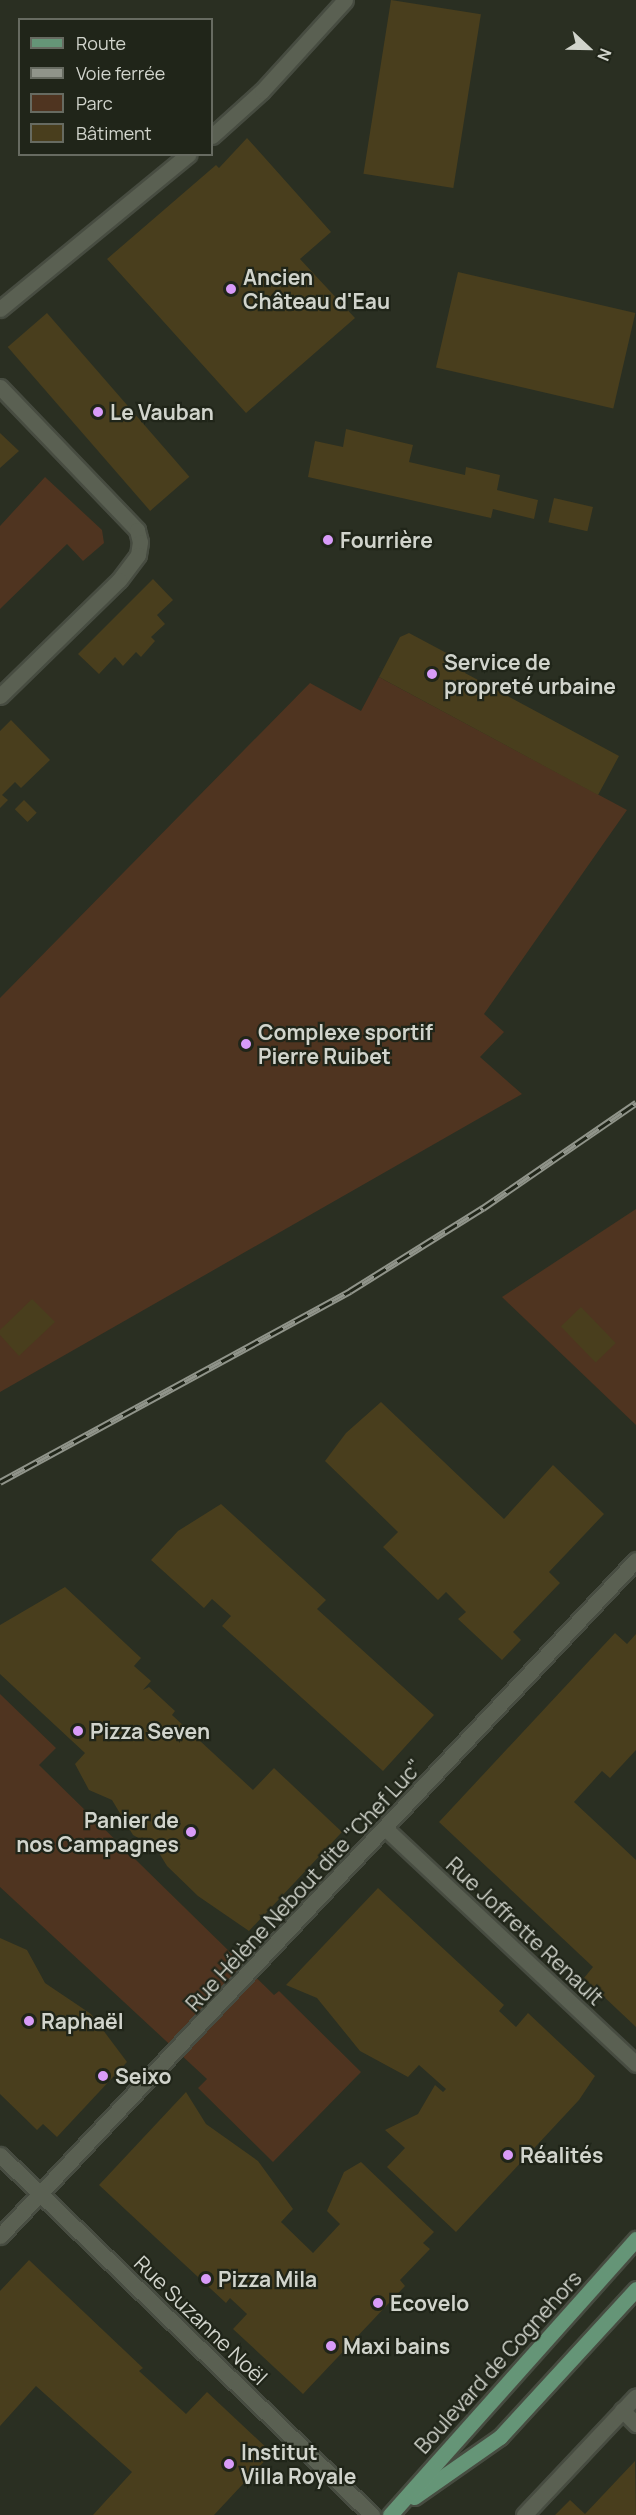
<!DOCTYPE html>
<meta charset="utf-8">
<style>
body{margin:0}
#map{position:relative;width:636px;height:2515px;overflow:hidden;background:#2a2f22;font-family:Manrope,sans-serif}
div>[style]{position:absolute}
.green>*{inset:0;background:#4f3420}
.building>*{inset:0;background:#493e1d;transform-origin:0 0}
.roads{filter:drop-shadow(2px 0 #474c41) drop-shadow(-2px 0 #474c41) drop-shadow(0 2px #474c41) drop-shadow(0 -2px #474c41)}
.lane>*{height:15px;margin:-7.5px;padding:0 7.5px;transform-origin:7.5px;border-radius:7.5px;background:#5a6052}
.street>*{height:15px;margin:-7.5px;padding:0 7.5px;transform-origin:7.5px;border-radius:7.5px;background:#5a6052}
.primary>*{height:15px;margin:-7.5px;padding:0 7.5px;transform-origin:7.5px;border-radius:7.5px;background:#659577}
.rail>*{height:7px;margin-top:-3.5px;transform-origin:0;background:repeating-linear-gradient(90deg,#202519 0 14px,#90948a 0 28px);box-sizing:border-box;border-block:2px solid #90948a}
.dots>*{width:16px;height:16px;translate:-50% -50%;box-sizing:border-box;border:3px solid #202519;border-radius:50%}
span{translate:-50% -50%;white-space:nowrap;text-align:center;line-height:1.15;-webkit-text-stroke:4.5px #202519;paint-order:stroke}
.poi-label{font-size:21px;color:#d1d4cc;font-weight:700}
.left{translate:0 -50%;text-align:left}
.right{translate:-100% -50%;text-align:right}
.street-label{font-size:21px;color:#d1d4cc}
.legend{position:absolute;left:18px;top:18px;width:195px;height:138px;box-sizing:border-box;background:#202519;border:2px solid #676b61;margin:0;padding:8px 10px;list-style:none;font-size:18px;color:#d1d4cc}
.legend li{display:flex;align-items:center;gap:12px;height:30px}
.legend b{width:30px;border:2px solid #676b61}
.north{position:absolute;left:558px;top:18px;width:60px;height:60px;-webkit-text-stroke:4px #202519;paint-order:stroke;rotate:112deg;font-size:16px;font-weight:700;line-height:24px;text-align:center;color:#d1d4cc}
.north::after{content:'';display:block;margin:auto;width:21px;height:27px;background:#d1d4cc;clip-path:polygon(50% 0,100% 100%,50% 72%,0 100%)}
</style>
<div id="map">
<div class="green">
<div style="clip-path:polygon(45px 477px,102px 530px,104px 543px,83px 561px,67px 544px,0 609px,0 526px)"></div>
<div style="clip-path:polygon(379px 677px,627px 810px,484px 1014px,504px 1032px,480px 1057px,522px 1094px,0 1392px,0 998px,310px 683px,361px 711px)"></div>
<div style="clip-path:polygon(636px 1209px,636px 1425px,502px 1297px)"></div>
<div style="clip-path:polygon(0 1694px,56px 1748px,39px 1765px,274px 1995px,279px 1991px,361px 2072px,273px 2162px,198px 2088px,207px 2079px,0 1887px)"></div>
</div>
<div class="building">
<div style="left:391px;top:0;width:91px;height:176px;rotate:9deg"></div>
<div style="clip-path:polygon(247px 138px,331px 232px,300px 259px,355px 318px,246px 413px,107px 259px,216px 165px,219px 168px)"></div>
<div style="left:458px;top:272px;width:182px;height:98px;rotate:13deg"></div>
<div style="left:47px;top:313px;width:217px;height:52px;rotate:49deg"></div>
<div style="clip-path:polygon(346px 429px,413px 445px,409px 462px,465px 475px,466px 467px,500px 475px,497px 490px,538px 500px,534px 519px,493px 509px,491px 518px,308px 477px,315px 441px,343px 447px)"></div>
<div style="clip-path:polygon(0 433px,19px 451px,0 468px)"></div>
<div style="left:554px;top:498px;width:40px;height:25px;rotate:13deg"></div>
<div style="clip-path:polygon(153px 579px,173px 600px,157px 615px,165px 624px,151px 637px,155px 641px,141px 657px,136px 652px,123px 666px,115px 657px,99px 674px,78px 654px)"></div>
<div style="clip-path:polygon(409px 633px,469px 665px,465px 673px,619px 756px,598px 795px,379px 677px,400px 637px)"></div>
<div style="clip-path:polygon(11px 720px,50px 760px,21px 788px,15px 782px,2px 795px,8px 800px,0 808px,0 731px)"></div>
<div style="left:24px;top:800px;width:18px;height:13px;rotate:45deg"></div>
<div style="clip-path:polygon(32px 1299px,55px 1322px,19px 1356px,0 1335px,0 1330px)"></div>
<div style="left:581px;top:1307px;width:50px;height:28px;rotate:46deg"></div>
<div style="clip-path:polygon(381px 1402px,504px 1519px,553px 1465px,604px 1514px,549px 1572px,560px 1583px,513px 1632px,521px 1640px,502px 1660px,458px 1619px,466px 1612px,446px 1592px,438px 1600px,383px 1547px,398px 1532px,325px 1461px,346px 1433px)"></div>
<div style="clip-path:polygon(221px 1504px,326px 1600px,317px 1609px,434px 1715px,383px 1771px,222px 1626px,231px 1616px,212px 1599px,204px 1608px,151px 1560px,178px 1531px)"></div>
<div style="clip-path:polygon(65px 1587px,141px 1658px,134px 1666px,151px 1681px,143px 1690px,149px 1687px,175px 1711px,172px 1715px,253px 1790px,274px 1768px,342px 1832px,249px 1931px,198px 1896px,167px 1866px,156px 1848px,133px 1835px,112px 1800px,89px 1790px,75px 1764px,85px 1753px,0 1674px,0 1625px)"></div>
<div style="clip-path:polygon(615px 1633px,627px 1644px,636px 1634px,636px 1750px,610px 1778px,602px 1771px,574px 1802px,636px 1860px,636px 2027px,584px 1978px,593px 1967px,439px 1822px)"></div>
<div style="clip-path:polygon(378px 1888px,504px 2005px,499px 2011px,516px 2027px,528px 2013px,595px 2076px,579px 2100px,456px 2232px,387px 2167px,405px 2148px,385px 2130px,418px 2114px,435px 2085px,443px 2092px,446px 2089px,419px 2065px,408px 2077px,360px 2051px,317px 1998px,286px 1985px)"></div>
<div style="clip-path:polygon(0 1938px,27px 1950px,45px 1983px,91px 2014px,127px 2062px,57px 2137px,43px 2124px,37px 2130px,0 2094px)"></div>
<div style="clip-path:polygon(186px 2092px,206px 2124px,258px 2161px,293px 2209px,281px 2222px,313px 2253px,340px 2224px,327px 2211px,344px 2172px,361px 2162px,434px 2232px,423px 2243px,430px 2249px,400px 2280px,405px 2286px,303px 2394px,233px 2329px,247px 2314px,230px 2298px,226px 2303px,99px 2185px)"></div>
<div style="clip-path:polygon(29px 2260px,143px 2368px,139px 2371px,186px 2414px,207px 2392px,272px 2453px,214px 2515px,93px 2515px,132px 2472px,36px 2386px,0 2426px,0 2291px)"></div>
<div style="clip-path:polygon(635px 2461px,636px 2515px,555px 2515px,570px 2500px,585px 2514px)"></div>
</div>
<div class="roads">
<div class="lane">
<div style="left:622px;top:2410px;width:20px;rotate:45deg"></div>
</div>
<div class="street">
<div style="left:212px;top:136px;width:67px;rotate:-42deg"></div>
<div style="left:262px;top:91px;width:123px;rotate:-47.6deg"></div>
<div style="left:0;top:309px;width:244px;rotate:-39.4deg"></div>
<div style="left:0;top:387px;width:198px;rotate:46.2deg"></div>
<div style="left:137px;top:530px;width:12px;rotate:76deg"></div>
<div style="left:140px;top:542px;width:13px;rotate:99deg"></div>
<div style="left:138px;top:555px;width:31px;rotate:127deg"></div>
<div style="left:119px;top:580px;width:166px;rotate:135.7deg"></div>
<div style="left:386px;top:1829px;width:343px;rotate:43.2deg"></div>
<div style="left:0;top:2155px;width:518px;rotate:44.06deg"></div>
<div style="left:0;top:2236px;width:928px;rotate:-46.75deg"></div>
<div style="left:524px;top:2515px;width:163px;rotate:-46.7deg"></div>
</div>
<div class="primary">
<div style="left:414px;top:2497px;width:105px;rotate:-34.9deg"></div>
<div style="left:500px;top:2437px;width:201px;rotate:-47.4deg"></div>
<div style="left:390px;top:2515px;width:370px;rotate:-48.3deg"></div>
</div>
</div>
<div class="rail">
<div style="left:0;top:1482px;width:399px;rotate:-28.6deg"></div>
<div style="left:350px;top:1291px;width:157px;rotate:-32deg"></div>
<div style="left:483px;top:1208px;width:186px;rotate:-34.5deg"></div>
</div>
<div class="dots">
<div style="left:231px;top:289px;background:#d89bf8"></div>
<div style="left:98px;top:412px;background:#d89bf8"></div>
<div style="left:328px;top:540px;background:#d89bf8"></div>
<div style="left:432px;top:674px;background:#d89bf8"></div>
<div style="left:246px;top:1044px;background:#d89bf8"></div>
<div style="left:78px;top:1731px;background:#d89bf8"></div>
<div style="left:191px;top:1832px;background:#d89bf8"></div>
<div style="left:29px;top:2021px;background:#d89bf8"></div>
<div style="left:103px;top:2076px;background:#d89bf8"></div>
<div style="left:508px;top:2155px;background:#d89bf8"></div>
<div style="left:206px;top:2279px;background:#d89bf8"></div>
<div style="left:378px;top:2303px;background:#d89bf8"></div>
<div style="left:331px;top:2346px;background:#d89bf8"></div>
<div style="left:229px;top:2464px;background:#d89bf8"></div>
</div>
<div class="poi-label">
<span class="left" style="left:243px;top:289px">Ancien<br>Château d'Eau</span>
<span class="left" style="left:110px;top:412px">Le Vauban</span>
<span class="left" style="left:340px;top:540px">Fourrière</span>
<span class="left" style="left:444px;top:674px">Service de<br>propreté urbaine</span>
<span class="left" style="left:258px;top:1044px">Complexe sportif<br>Pierre Ruibet</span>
<span class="left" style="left:90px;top:1731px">Pizza Seven</span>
<span class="right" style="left:179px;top:1832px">Panier de<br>nos Campagnes</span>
<span class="left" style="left:41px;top:2021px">Raphaël</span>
<span class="left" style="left:115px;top:2076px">Seixo</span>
<span class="left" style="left:520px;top:2155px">Réalités</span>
<span class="left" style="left:218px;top:2279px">Pizza Mila</span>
<span class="left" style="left:390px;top:2303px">Ecovelo</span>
<span class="left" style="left:343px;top:2346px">Maxi bains</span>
<span class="left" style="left:241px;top:2464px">Institut<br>Villa Royale</span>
</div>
<div class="street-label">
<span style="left:304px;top:1885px;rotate:-47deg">Rue Hélène Nebout dite "Chef Luc"</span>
<span style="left:525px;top:1931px;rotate:43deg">Rue Joffrette Renault</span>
<span style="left:201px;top:2320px;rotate:44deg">Rue Suzanne Noël</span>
<span style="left:498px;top:2362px;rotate:-48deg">Boulevard de Cognehors</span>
</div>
<ul class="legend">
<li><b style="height:8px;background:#659577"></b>Route</li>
<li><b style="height:8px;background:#90948a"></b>Voie ferrée</li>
<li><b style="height:16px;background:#4f3420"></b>Parc</li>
<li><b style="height:16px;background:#493e1d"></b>Bâtiment</li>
</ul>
<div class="north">N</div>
</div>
